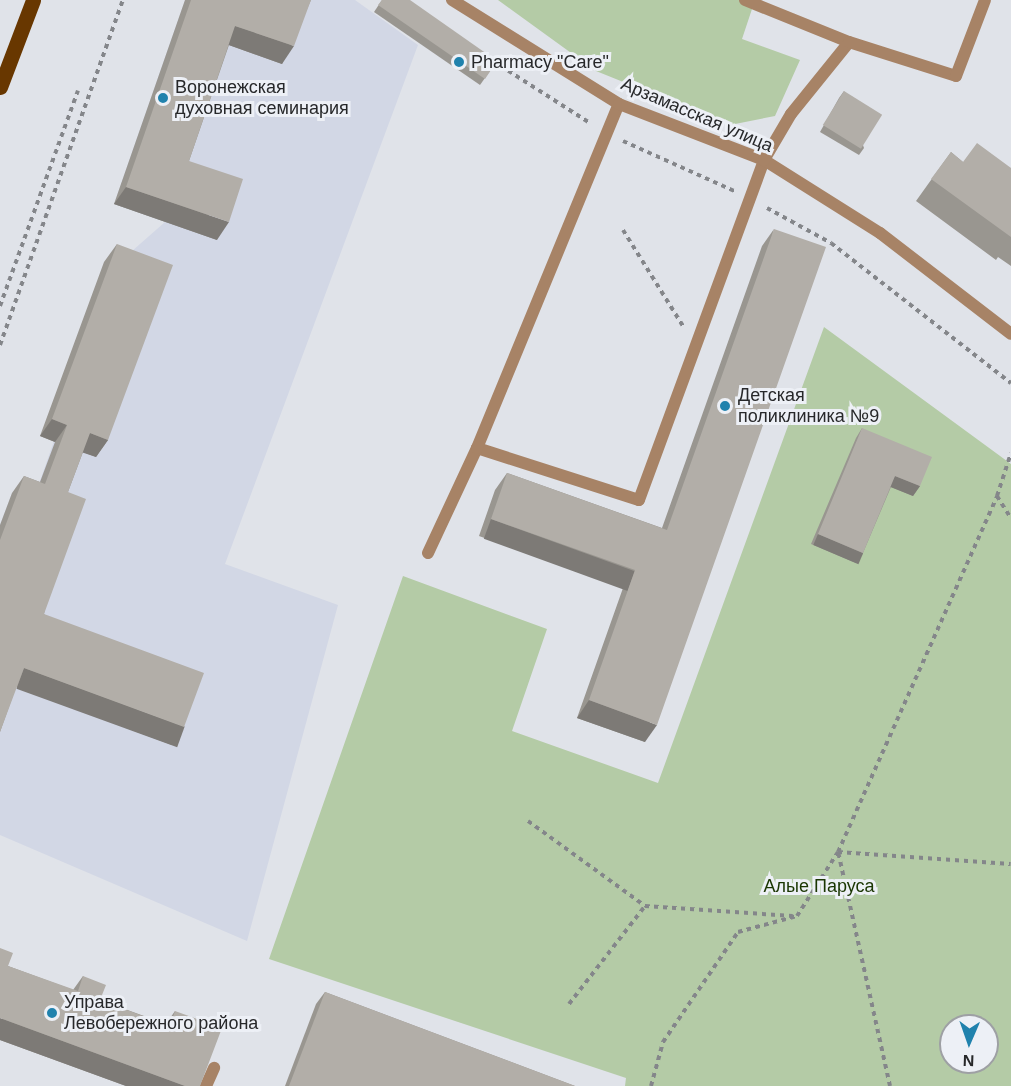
<!DOCTYPE html>
<meta charset="utf-8">
<style>
body{margin:0}
#map{position:relative;width:1011px;height:1086px;overflow:hidden;background:#e0e3e9;font-family:Arial,sans-serif}
div>[style]{position:absolute}
.built>*{inset:0;background:#d2d7e5}
.green>*{inset:0;background:#b4cba6}
.path>*{height:4px;margin-top:-2px;transform-origin:0;background:repeating-linear-gradient(90deg,#84868a 0 4.5px,transparent 0 9px)}
.lane>*{height:12px;margin:-6px;padding:0 6px;transform-origin:6px;border-radius:6px;background:#a78366}
.street>*{height:12px;margin:-6px;padding:0 6px;transform-origin:6px;border-radius:6px;background:#a78366}
.primary>*{height:15px;margin:-7.5px;padding:0 7.5px;transform-origin:7.5px;border-radius:7.5px;background:#683700}
.wall>*{inset:0;background:#999690}
.shaded-wall>*{inset:0;background:#7d7a76;transform-origin:0 0}
.building>*{inset:0;background:#b2aea8;transform-origin:0 0}
.dots>*{width:16px;height:16px;translate:-50% -50%;box-sizing:border-box;border:3px solid #edf0f6;border-radius:50%}
span{translate:-50% -50%;white-space:nowrap;text-align:center;line-height:1.15;-webkit-text-stroke:6px #edf0f6;paint-order:stroke}
.poi-label{font-size:18px;color:#27282a}
.left{translate:0 -50%;text-align:left}
.street-label{font-size:18px;color:#27282a}
.park-label{font-size:18px;color:#1a3602}
.north{position:absolute;left:939px;top:1014px;width:60px;height:60px;box-sizing:border-box;background:#edf0f6;border:2px solid #9ea0a4;border-radius:50%;rotate:182deg;font-size:16px;font-weight:700;line-height:24px;text-align:center;color:#27282a}
.north::after{content:'';display:block;margin:auto;width:21px;height:27px;background:#2082ad;clip-path:polygon(50% 0,100% 100%,50% 72%,0 100%)}
</style>
<div id="map">
<div class="built">
<div style="clip-path:polygon(185px 0,355px 0,418px 45px,225px 564px,338px 605px,247px 941px,0 835px,0 525px,12px 493px,33px 501px,115px 266px,165px 222px,114px 204px)"></div>
</div>
<div class="green">
<div style="clip-path:polygon(498px 0,755px 0,742px 39px,800px 60px,775px 116px,730px 125px,596px 71px)"></div>
<div style="clip-path:polygon(evenodd,824px 327px,1011px 464px,1011px 1086px,625px 1086px,626px 1078px,269px 959px,403px 576px,547px 629px,512px 731px,658px 783px,824px 327px,951px 1026px,987px 1026px,987px 1062px,951px 1062px,951px 1026px)"></div>
</div>
<div class="path">
<div style="left:493px;top:61px;width:115px;rotate:32.6deg"></div>
<div style="left:623px;top:141px;width:122px;rotate:24.2deg"></div>
<div style="left:767px;top:208px;width:73px;rotate:28.7deg"></div>
<div style="left:831px;top:243px;width:228px;rotate:37.9deg"></div>
<div style="left:623px;top:230px;width:113px;rotate:58deg"></div>
<div style="left:0;top:306px;width:229px;rotate:-70.1deg"></div>
<div style="left:0;top:345px;width:366px;rotate:-70.4deg"></div>
<div style="left:997px;top:496px;width:26px;rotate:58deg"></div>
<div style="left:528px;top:821px;width:145px;rotate:36deg"></div>
<div style="left:569px;top:1004px;width:124px;rotate:-52.2deg"></div>
<div style="left:645px;top:906px;width:148px;rotate:3.9deg"></div>
<div style="left:651px;top:1086px;width:46px;rotate:-74.7deg"></div>
<div style="left:663px;top:1042px;width:133px;rotate:-55.7deg"></div>
<div style="left:738px;top:932px;width:61px;rotate:-15.2deg"></div>
<div style="left:797px;top:916px;width:76px;rotate:-57.4deg"></div>
<div style="left:838px;top:852px;width:390px;rotate:-65.9deg"></div>
<div style="left:997px;top:496px;width:45px;rotate:-72deg"></div>
<div style="left:890px;top:1086px;width:240px;rotate:-102.5deg"></div>
<div style="left:838px;top:852px;width:173px;rotate:4deg"></div>
</div>
<div class="lane">
<div style="left:745px;top:0;width:112px;rotate:22deg"></div>
<div style="left:477px;top:448px;width:170px;rotate:17.8deg"></div>
<div style="left:639px;top:500px;width:362px;rotate:-69.8deg"></div>
<div style="left:428px;top:553px;width:116px;rotate:-65deg"></div>
<div style="left:477px;top:448px;width:372px;rotate:-67.6deg"></div>
<div style="left:206px;top:1086px;width:20px;rotate:-66deg"></div>
</div>
<div class="street">
<div style="left:452px;top:0;width:197px;rotate:31.9deg"></div>
<div style="left:619px;top:104px;width:155px;rotate:21.1deg"></div>
<div style="left:764px;top:160px;width:137px;rotate:32.2deg"></div>
<div style="left:880px;top:233px;width:165px;rotate:37.6deg"></div>
<div style="left:764px;top:160px;width:53px;rotate:-59.6deg"></div>
<div style="left:791px;top:114px;width:92px;rotate:-51.1deg"></div>
<div style="left:849px;top:42px;width:112px;rotate:17.6deg"></div>
<div style="left:956px;top:76px;width:81px;rotate:-69.1deg"></div>
</div>
<div class="primary">
<div style="left:0;top:87px;width:93px;rotate:-69.2deg"></div>
</div>
<div class="wall">
<div style="clip-path:polygon(185px 0,311px 0,282px 64px,229px 45px,189px 161px,217px 240px,114px 204px)"></div>
<div style="clip-path:polygon(382px 0,497px 61px,480px 85px,374px 12px)"></div>
<div style="clip-path:polygon(844px 91px,864px 148px,859px 155px,820px 132px,839px 98px)"></div>
<div style="clip-path:polygon(951px 152px,963px 162px,1011px 168px,1011px 266px,998px 257px,996px 260px,916px 201px)"></div>
<div style="clip-path:polygon(774px 229px,645px 742px,577px 718px,623px 588px,479px 536px,495px 490px,507px 473px,662px 528px,762px 246px)"></div>
<div style="clip-path:polygon(117px 244px,108px 440px,96px 457px,83px 452px,68px 492px,44px 614px,172px 745px,16px 687px,0 732px,0 525px,12px 493px,24px 476px,40px 482px,55px 442px,40px 436px,104px 262px)"></div>
<div style="clip-path:polygon(862px 428px,920px 486px,913px 496px,891px 487px,863px 553px,856px 563px,811px 544px,856px 438px)"></div>
<div style="clip-path:polygon(8px 966px,73px 990px,83px 976px,100px 1000px,166px 1024px,175px 1011px,200px 1086px,126px 1086px,0 1040px)"></div>
<div style="clip-path:polygon(325px 992px,575px 1086px,285px 1086px,316px 1004px)"></div>
</div>
<div class="shaded-wall">
<div style="clip-path:polygon(235px 26px,294px 46px,282px 64px,223px 43px)"></div>
<div style="clip-path:polygon(126px 187px,229px 222px,217px 240px,114px 204px)"></div>
<div style="clip-path:polygon(52px 419px,67px 425px,55px 442px,40px 436px)"></div>
<div style="clip-path:polygon(90px 433px,108px 440px,96px 457px,78px 451px)"></div>
<div style="clip-path:polygon(895px 476px,920px 486px,913px 496px,888px 486px)"></div>
<div style="left:491px;top:519px;width:153px;height:21px;rotate:20deg"></div>
<div style="left:818px;top:534px;width:49px;height:12px;rotate:23deg"></div>
<div style="left:24px;top:668px;width:171px;height:22px;rotate:20deg"></div>
<div style="clip-path:polygon(589px 700px,657px 725px,645px 742px,577px 718px)"></div>
<div style="clip-path:polygon(0 1018px,185px 1086px,126px 1086px,0 1040px)"></div>
</div>
<div class="building">
<div style="clip-path:polygon(191px 0,311px 0,294px 46px,235px 26px,189px 161px,243px 179px,229px 222px,126px 187px)"></div>
<div style="clip-path:polygon(382px 0,410px 0,497px 61px,485px 79px,378px 5px)"></div>
<div style="left:844px;top:91px;width:45px;height:40px;rotate:32deg"></div>
<div style="clip-path:polygon(977px 143px,1011px 168px,1011px 237px,931px 179px,951px 152px,963px 162px)"></div>
<div style="clip-path:polygon(774px 229px,826px 247px,657px 725px,589px 700px,635px 570px,491px 519px,507px 473px,667px 530px)"></div>
<div style="clip-path:polygon(117px 244px,173px 265px,108px 440px,90px 433px,68px 492px,86px 499px,44px 614px,204px 673px,184px 727px,24px 668px,0 732px,0 540px,24px 476px,45px 484px,67px 425px,52px 419px)"></div>
<div style="clip-path:polygon(862px 428px,932px 457px,920px 486px,895px 476px,863px 553px,818px 534px)"></div>
<div style="clip-path:polygon(0 948px,13px 953px,8px 966px,78px 991px,83px 976px,106px 985px,100px 1000px,170px 1026px,175px 1011px,222px 1028px,200px 1086px,185px 1086px,0 1018px)"></div>
<div style="clip-path:polygon(325px 992px,575px 1086px,289px 1086px)"></div>
</div>
<div class="dots">
<div style="left:459px;top:62px;background:#2082ad"></div>
<div style="left:163px;top:98px;background:#2082ad"></div>
<div style="left:725px;top:406px;background:#2082ad"></div>
<div style="left:52px;top:1013px;background:#2082ad"></div>
</div>
<div class="poi-label">
<span class="left" style="left:471px;top:62px">Pharmacy "Care"</span>
<span class="left" style="left:175px;top:98px">Воронежская<br>духовная семинария</span>
<span class="left" style="left:738px;top:406px">Детская<br>поликлиника №9</span>
<span class="left" style="left:64px;top:1013px">Управа<br>Левобережного района</span>
</div>
<div class="street-label">
<span style="left:697px;top:115px;rotate:23deg">Арзамасская улица</span>
</div>
<div class="park-label">
<span style="left:819px;top:886px">Алые Паруса</span>
</div>
<div class="north">N</div>
</div>
